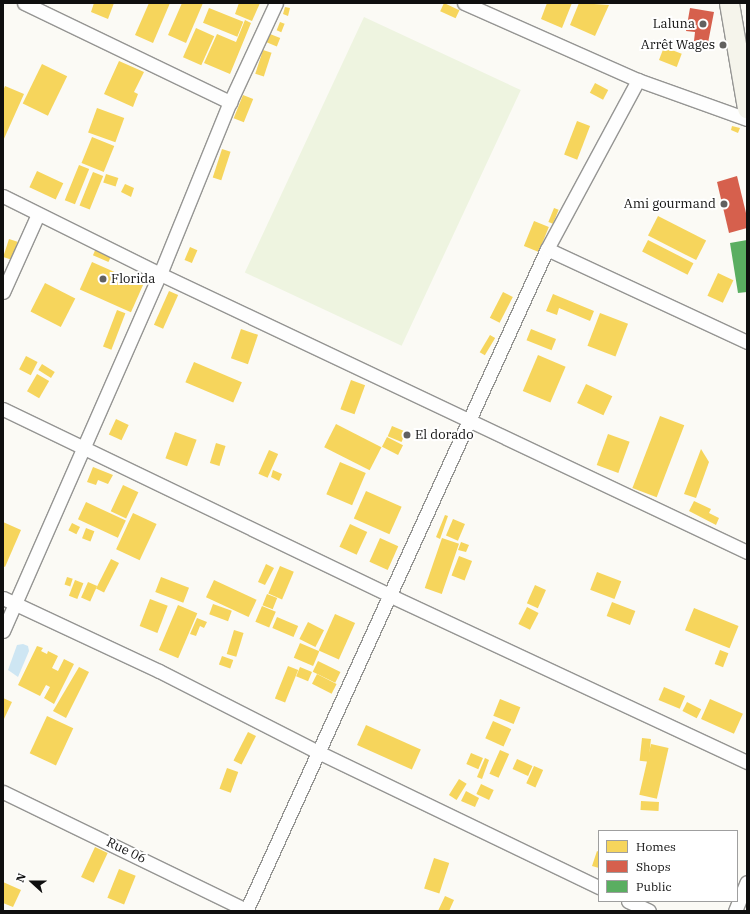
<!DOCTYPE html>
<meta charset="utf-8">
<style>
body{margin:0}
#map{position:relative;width:750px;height:914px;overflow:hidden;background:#fbfaf5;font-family:"IBM Plex Serif",serif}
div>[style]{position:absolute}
.pitch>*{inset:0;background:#eef4e0;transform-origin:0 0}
.water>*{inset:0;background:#cee6f3}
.homes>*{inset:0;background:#f6d55c;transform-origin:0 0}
.shops>*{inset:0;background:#d6604d}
.public>*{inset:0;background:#5aae61}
.roads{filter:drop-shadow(1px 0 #959593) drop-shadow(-1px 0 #959593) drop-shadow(0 1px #959593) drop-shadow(0 -1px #959593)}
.minor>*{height:13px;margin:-6.5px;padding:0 6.5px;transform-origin:6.5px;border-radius:6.5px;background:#fefefe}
.secondary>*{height:19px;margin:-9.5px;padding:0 9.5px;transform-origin:9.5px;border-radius:9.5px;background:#f5f4eb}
.dots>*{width:11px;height:11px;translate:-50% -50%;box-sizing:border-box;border:2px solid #fff;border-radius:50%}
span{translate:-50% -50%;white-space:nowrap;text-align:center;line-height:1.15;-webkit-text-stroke:4px #fff;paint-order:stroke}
.poi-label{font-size:13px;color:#0f0f0f}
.right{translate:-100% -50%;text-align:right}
.left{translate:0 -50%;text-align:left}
.street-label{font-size:13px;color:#0f0f0f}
.frame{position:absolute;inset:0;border:4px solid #0f0f0f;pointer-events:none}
.legend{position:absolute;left:598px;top:830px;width:140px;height:72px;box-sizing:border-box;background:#fff;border:1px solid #9f9f9f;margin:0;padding:5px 7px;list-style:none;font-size:12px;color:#0f0f0f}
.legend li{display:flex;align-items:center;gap:8px;height:20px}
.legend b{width:20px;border:1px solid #9f9f9f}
.north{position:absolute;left:12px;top:862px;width:40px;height:40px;-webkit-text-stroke:3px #fff;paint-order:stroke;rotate:291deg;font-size:11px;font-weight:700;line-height:16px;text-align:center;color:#0f0f0f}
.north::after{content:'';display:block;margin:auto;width:14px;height:18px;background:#0f0f0f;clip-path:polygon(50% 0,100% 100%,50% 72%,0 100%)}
</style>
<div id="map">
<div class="pitch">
<div style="left:364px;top:17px;width:173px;height:282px;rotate:25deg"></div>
</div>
<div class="water">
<div style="clip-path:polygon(23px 644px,28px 646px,29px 651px,18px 677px,8px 670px,17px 645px)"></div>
</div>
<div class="homes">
<div style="clip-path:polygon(94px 3px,114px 3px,108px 19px,91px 12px)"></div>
<div style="clip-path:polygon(149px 3px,170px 3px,153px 43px,135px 35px)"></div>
<div style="clip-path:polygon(182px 3px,203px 3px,186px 43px,168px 35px)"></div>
<div style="clip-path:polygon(239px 3px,260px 3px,252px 21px,235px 14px)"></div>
<div style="left:444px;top:3px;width:17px;height:9px;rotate:25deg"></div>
<div style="clip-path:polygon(547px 3px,572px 3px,562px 28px,541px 19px)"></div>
<div style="clip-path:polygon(579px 3px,609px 5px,595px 36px,570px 25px)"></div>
<div style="clip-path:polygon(285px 7px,290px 8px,288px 16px,283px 14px)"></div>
<div style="left:209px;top:8px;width:37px;height:16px;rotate:22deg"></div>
<div style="clip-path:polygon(245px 20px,251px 23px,230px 74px,204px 63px,217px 34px,236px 42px)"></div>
<div style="left:280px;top:22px;width:5px;height:9px;rotate:22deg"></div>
<div style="left:196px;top:28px;width:20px;height:32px;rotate:24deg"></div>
<div style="left:270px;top:34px;width:11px;height:9px;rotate:22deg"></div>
<div style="left:664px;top:47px;width:19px;height:14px;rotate:21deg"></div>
<div style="left:263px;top:50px;width:9px;height:25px;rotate:18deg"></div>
<div style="clip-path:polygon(119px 61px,144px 72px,134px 92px,138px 94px,133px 107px,104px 94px)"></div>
<div style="left:42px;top:64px;width:28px;height:44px;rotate:26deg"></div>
<div style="left:595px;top:83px;width:15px;height:11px;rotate:28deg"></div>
<div style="clip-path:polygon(5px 86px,24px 94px,3px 141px,3px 91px)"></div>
<div style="left:243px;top:95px;width:11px;height:25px;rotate:22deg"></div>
<div style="left:97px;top:108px;width:29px;height:26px;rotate:20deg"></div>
<div style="left:577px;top:121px;width:14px;height:36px;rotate:21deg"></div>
<div style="clip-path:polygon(732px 126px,740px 128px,738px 133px,731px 130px)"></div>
<div style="left:92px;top:137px;width:24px;height:28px;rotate:22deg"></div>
<div style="left:222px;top:149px;width:9px;height:30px;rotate:18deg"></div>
<div style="left:79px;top:165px;width:11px;height:38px;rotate:22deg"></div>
<div style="left:37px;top:171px;width:29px;height:18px;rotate:25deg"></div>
<div style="left:93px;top:172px;width:11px;height:36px;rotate:22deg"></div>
<div style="left:106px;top:174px;width:13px;height:9px;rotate:18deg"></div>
<div style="clip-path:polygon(125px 184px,134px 188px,131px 197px,121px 192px)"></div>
<div style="left:554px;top:208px;width:5px;height:15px;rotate:22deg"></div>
<div style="left:658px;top:216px;width:54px;height:22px;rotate:27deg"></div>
<div style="left:534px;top:221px;width:16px;height:27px;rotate:22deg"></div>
<div style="left:9px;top:239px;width:9px;height:19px;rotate:18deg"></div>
<div style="left:648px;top:240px;width:51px;height:13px;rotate:27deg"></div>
<div style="left:97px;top:246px;width:17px;height:10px;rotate:24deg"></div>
<div style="left:190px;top:247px;width:8px;height:14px;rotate:23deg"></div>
<div style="left:92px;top:262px;width:56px;height:30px;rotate:24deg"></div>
<div style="left:718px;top:273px;width:17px;height:25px;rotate:25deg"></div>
<div style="left:45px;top:283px;width:34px;height:32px;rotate:27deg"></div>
<div style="left:169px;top:291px;width:10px;height:37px;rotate:24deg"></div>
<div style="left:503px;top:292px;width:11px;height:29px;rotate:27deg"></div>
<div style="clip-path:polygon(553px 294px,594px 311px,590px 321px,559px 308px,557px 315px,546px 311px)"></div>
<div style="left:117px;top:310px;width:9px;height:39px;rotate:21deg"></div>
<div style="left:600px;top:313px;width:30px;height:35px;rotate:21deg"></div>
<div style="left:241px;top:329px;width:18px;height:31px;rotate:19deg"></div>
<div style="left:531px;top:329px;width:27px;height:12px;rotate:22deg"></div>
<div style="left:490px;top:335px;width:6px;height:20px;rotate:31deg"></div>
<div style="left:538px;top:355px;width:30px;height:39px;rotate:23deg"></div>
<div style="left:26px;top:356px;width:13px;height:15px;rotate:27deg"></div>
<div style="left:194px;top:362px;width:52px;height:22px;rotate:23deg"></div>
<div style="left:42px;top:364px;width:15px;height:7px;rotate:32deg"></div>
<div style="left:37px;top:374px;width:14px;height:20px;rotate:30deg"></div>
<div style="left:351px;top:380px;width:15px;height:31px;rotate:20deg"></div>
<div style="left:586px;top:384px;width:29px;height:21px;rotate:25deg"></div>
<div style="left:660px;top:416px;width:26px;height:77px;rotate:21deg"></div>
<div style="left:116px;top:419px;width:14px;height:17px;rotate:25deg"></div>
<div style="left:336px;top:424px;width:51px;height:26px;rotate:27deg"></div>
<div style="left:392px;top:426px;width:15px;height:11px;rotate:23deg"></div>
<div style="left:175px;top:432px;width:23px;height:28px;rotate:20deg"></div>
<div style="left:608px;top:434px;width:23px;height:33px;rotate:20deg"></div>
<div style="left:387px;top:437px;width:18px;height:11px;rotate:27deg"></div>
<div style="left:216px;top:443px;width:10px;height:21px;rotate:17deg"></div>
<div style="clip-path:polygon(701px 449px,709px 462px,696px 498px,684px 494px)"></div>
<div style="left:269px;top:450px;width:10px;height:26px;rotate:24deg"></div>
<div style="left:340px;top:462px;width:28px;height:35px;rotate:23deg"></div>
<div style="clip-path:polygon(93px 467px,113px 475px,108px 484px,98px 480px,96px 485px,87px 482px)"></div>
<div style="clip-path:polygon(273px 470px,282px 474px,279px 481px,271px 477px)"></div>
<div style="left:123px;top:485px;width:17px;height:29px;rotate:25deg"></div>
<div style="left:366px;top:491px;width:39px;height:30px;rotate:24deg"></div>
<div style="clip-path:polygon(694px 501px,711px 509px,709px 513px,719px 518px,716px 525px,689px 511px)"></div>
<div style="left:86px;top:502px;width:44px;height:19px;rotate:25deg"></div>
<div style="left:133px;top:513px;width:26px;height:40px;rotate:25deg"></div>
<div style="clip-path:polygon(445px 515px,448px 516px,440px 539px,436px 537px)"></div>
<div style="left:453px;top:519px;width:13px;height:18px;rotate:23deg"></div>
<div style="clip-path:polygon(3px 522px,21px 530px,5px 567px,3px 566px)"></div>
<div style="left:72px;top:523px;width:9px;height:8px;rotate:27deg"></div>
<div style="left:350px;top:524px;width:19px;height:25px;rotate:25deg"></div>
<div style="left:86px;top:528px;width:9px;height:11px;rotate:21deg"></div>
<div style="left:380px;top:538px;width:20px;height:26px;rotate:24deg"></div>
<div style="left:442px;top:538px;width:18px;height:53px;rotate:19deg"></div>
<div style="clip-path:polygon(461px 542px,469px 545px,466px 552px,458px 550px)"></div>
<div style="left:459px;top:556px;width:14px;height:21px;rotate:21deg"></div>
<div style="left:111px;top:559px;width:9px;height:33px;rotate:27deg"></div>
<div style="clip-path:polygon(266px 564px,274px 568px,265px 585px,258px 582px)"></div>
<div style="left:280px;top:566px;width:15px;height:30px;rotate:23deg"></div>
<div style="left:597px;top:572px;width:26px;height:19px;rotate:21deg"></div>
<div style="left:67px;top:577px;width:6px;height:8px;rotate:18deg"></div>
<div style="left:161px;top:577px;width:30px;height:16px;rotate:21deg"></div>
<div style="left:75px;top:580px;width:9px;height:17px;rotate:21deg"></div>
<div style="left:214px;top:580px;width:47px;height:19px;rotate:25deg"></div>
<div style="left:88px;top:582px;width:10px;height:17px;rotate:24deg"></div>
<div style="left:535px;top:585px;width:12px;height:20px;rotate:24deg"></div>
<div style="left:267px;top:594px;width:11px;height:12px;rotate:22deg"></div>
<div style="left:150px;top:599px;width:19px;height:29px;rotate:21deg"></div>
<div style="left:612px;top:602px;width:25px;height:15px;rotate:21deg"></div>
<div style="left:213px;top:604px;width:20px;height:11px;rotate:20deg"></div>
<div style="left:178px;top:605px;width:21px;height:49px;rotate:23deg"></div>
<div style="left:262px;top:606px;width:15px;height:17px;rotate:23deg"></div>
<div style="left:527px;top:607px;width:13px;height:19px;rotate:27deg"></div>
<div style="left:694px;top:608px;width:48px;height:24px;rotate:22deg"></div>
<div style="left:335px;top:614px;width:22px;height:40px;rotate:24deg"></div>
<div style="left:277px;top:617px;width:23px;height:12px;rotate:23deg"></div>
<div style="clip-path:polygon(197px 618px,207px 622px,204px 628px,200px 626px,196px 636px,190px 634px)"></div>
<div style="left:308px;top:622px;width:18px;height:19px;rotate:27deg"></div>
<div style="left:234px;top:630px;width:10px;height:25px;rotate:17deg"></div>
<div style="left:300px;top:643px;width:21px;height:16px;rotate:23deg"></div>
<div style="clip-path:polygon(37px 646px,43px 648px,41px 651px,47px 654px,48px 651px,58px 656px,52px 668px,58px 671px,64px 659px,74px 664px,54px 704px,44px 698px,50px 687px,46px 685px,40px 696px,18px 685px)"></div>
<div style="left:720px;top:650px;width:9px;height:15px;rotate:21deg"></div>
<div style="left:222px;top:656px;width:12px;height:9px;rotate:20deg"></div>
<div style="left:318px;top:661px;width:25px;height:12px;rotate:26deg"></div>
<div style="left:288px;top:666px;width:11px;height:35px;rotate:22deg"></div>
<div style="clip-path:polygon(79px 667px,89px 672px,66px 718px,53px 711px)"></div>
<div style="left:300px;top:667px;width:13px;height:10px;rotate:23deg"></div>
<div style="left:317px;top:674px;width:22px;height:11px;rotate:27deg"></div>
<div style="left:664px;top:687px;width:23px;height:14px;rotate:23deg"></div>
<div style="clip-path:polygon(3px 698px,12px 702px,3px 721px)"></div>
<div style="left:500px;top:699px;width:22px;height:18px;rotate:22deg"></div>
<div style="left:710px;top:699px;width:36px;height:22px;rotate:24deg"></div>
<div style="left:687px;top:702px;width:16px;height:10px;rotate:27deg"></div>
<div style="left:47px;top:716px;width:29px;height:41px;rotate:25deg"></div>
<div style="left:493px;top:721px;width:20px;height:19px;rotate:24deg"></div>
<div style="left:366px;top:725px;width:60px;height:22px;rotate:24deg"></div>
<div style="left:248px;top:732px;width:9px;height:32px;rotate:27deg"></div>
<div style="left:642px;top:738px;width:9px;height:23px;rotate:6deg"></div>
<div style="left:651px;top:744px;width:18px;height:52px;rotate:13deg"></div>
<div style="left:500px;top:750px;width:10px;height:26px;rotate:24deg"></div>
<div style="left:471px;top:753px;width:13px;height:12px;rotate:23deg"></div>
<div style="clip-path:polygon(485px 758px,489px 760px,482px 779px,477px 777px)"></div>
<div style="left:517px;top:759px;width:17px;height:11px;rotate:24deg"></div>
<div style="left:534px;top:766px;width:10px;height:19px;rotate:24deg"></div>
<div style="left:227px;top:768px;width:12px;height:22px;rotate:20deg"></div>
<div style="left:459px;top:779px;width:9px;height:19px;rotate:32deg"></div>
<div style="left:481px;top:784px;width:14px;height:11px;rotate:25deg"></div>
<div style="clip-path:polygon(466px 791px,479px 798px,475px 807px,461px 801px)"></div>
<div style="left:641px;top:801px;width:18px;height:9px;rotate:3deg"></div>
<div style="left:95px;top:847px;width:14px;height:33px;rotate:25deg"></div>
<div style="clip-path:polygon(597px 851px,599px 852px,599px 868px,592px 866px)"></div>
<div style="left:434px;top:858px;width:16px;height:32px;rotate:18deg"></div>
<div style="left:119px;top:869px;width:18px;height:31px;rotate:22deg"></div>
<div style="clip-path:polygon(3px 882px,21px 890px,13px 907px,3px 903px)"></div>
<div style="clip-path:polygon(445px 896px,454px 900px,449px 911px,438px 911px)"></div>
</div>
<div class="shops">
<div style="clip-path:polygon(690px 8px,714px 12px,708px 43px,694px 41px,695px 32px,686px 31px)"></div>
<div style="clip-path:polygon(737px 176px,747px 217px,747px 228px,729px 233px,717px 182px)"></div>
</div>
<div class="public">
<div style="clip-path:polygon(747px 240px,747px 292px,738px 293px,730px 243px)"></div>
</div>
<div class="roads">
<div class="minor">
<div style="left:24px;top:3px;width:229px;rotate:25.7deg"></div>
<div style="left:464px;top:3px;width:190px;rotate:23.9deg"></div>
<div style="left:638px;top:80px;width:116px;rotate:19.7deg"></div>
<div style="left:3px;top:196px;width:175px;rotate:26.4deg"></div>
<div style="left:160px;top:274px;width:650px;rotate:25.34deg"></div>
<div style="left:547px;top:249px;width:221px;rotate:24.9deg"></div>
<div style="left:3px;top:292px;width:85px;rotate:-65.8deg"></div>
<div style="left:3px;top:409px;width:431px;rotate:25.7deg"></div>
<div style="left:391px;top:596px;width:393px;rotate:25deg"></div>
<div style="left:3px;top:598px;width:172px;rotate:25.1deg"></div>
<div style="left:159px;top:671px;width:181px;rotate:27deg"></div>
<div style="left:320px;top:753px;width:310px;rotate:25.7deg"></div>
<div style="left:3px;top:631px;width:390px;rotate:-66.3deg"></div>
<div style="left:160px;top:274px;width:186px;rotate:-67.9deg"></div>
<div style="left:230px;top:102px;width:109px;rotate:-65.1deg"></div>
<div style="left:3px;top:792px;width:272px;rotate:25.9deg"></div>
<div style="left:628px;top:901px;width:23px;rotate:25deg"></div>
<div style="left:246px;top:911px;width:727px;rotate:-65.55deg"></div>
<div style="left:547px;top:249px;width:192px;rotate:-61.7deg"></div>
<div style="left:735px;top:911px;width:31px;rotate:-68deg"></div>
</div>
<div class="secondary">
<div style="left:729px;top:3px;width:107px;rotate:80.3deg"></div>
</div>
</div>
<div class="dots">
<div style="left:703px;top:24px;background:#626160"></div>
<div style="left:723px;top:45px;background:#626160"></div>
<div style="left:724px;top:204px;background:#626160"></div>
<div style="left:103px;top:279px;background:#626160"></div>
<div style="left:407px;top:435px;background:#626160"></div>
</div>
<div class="poi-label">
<span class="right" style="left:695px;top:24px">Laluna</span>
<span class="right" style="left:715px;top:45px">Arrêt Wages</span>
<span class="right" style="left:716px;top:204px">Ami gourmand</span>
<span class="left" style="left:111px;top:279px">Florida</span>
<span class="left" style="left:415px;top:435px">El dorado</span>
</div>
<div class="street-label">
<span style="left:126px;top:851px;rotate:26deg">Rue 06</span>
</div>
<div class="frame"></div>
<ul class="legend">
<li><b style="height:11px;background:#f6d55c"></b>Homes</li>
<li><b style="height:11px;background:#d6604d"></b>Shops</li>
<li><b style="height:11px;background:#5aae61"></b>Public</li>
</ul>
<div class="north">N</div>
</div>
